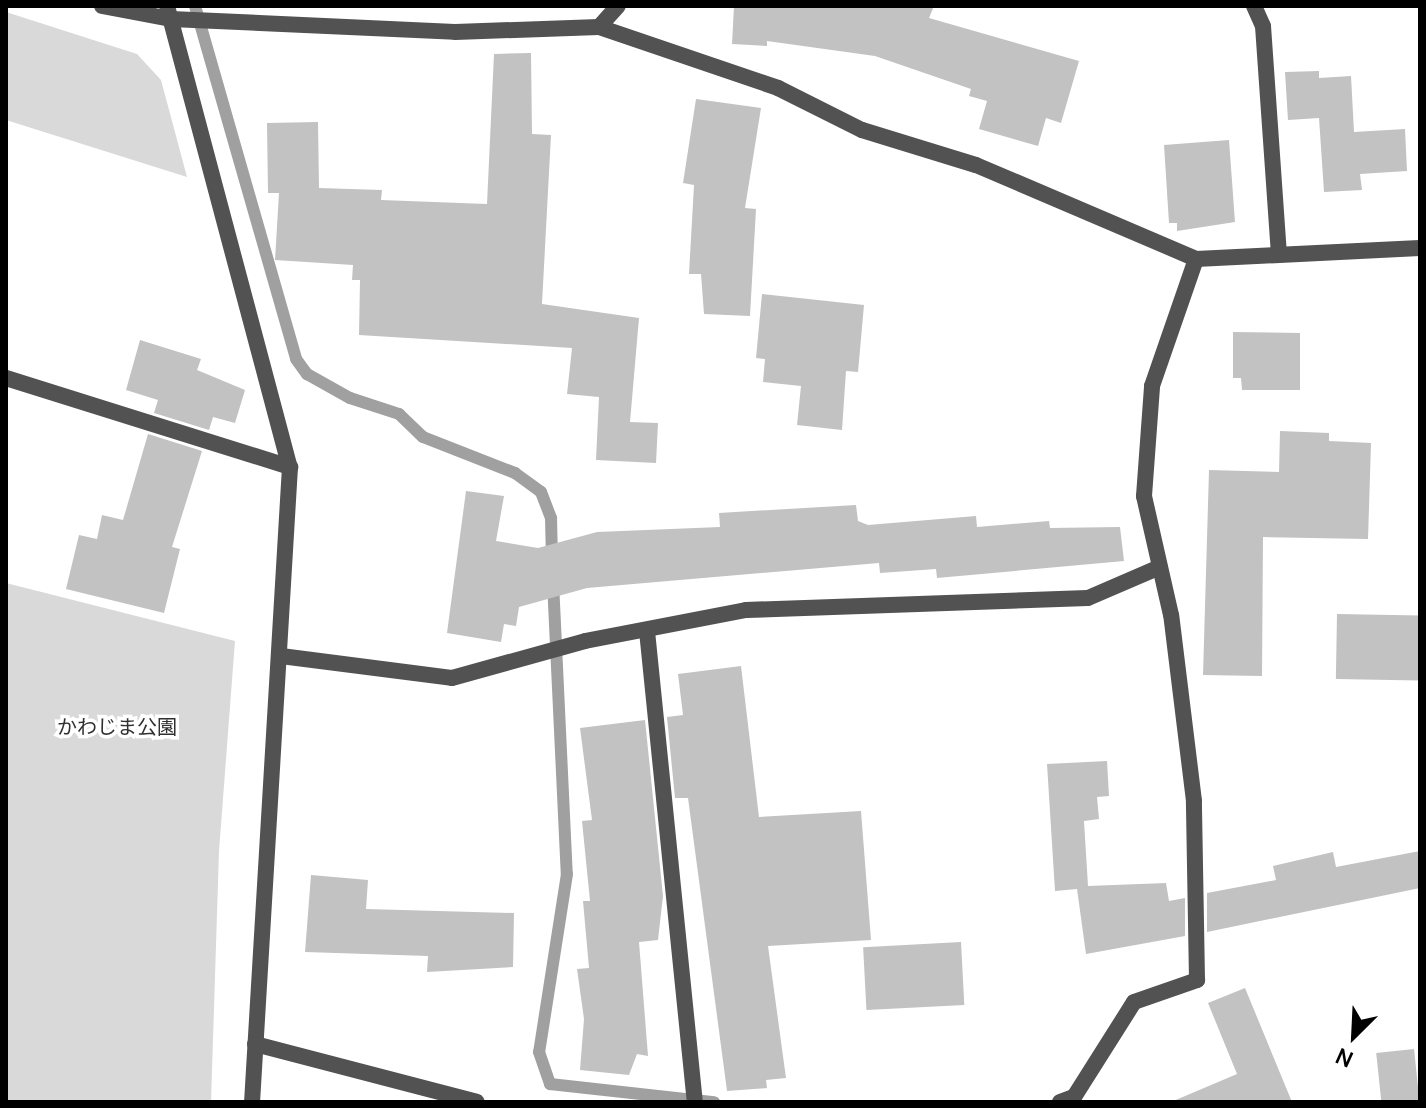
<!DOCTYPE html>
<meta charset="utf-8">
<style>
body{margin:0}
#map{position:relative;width:1426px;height:1108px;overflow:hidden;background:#fff;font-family:Manrope,"Noto Sans JP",sans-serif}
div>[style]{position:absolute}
.green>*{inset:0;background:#d9d9d9}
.stream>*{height:12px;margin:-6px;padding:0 6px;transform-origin:6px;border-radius:6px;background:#a0a0a0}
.building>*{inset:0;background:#c2c2c2;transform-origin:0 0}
.minor>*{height:16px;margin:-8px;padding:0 8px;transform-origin:8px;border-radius:8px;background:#525252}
.tertiary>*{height:16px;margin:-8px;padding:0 8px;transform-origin:8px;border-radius:8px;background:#525252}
span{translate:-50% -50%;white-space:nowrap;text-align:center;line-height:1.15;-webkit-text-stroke:7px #fff;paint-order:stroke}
.park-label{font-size:20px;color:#303030}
.frame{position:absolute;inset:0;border:8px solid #000;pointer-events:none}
.north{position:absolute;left:1314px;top:996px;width:80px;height:80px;-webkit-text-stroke:6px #fff;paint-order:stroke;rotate:204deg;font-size:22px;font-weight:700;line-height:32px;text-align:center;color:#000}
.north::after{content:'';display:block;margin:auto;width:28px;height:36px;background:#000;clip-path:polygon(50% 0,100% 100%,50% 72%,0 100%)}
</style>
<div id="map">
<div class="green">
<div style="clip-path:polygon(6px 12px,137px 54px,161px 80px,187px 177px,6px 120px)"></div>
<div style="clip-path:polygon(6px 583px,235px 641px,219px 851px,211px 1102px,6px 1102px)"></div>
</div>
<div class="stream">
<div style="left:195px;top:6px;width:367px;rotate:74deg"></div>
<div style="left:296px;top:359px;width:19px;rotate:54deg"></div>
<div style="left:307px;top:374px;width:49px;rotate:29.2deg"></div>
<div style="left:350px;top:398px;width:52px;rotate:18.1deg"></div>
<div style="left:399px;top:414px;width:33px;rotate:44deg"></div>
<div style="left:423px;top:437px;width:99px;rotate:21.4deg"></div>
<div style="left:515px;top:473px;width:32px;rotate:36deg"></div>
<div style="left:541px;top:492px;width:28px;rotate:69deg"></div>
<div style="left:551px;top:518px;width:42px;rotate:88.6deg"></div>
<div style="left:553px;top:582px;width:292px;rotate:87.3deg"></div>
<div style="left:567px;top:874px;width:180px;rotate:98.9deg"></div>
<div style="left:539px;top:1052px;width:34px;rotate:71deg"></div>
<div style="left:550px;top:1084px;width:165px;rotate:6.3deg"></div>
</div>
<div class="building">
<div style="clip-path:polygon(734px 6px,934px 6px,929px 18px,1079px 61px,1061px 123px,1046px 118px,1038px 146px,979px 129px,987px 101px,969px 96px,971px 89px,875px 56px,767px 41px,767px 46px,732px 44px)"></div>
<div style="clip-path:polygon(531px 53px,532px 134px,551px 135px,542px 304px,639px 318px,630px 422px,658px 423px,656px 463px,596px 460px,599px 397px,567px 394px,572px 348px,359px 335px,360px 280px,352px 280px,353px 265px,275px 260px,279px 193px,268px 193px,267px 123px,318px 122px,319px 188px,382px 190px,381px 200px,487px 204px,494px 54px)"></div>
<div style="clip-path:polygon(1319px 71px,1319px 78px,1351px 76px,1354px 132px,1405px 129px,1407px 171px,1360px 174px,1362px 190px,1324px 192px,1319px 118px,1288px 120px,1285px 72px)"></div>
<div style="clip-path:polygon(696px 99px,761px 108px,745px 208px,756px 209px,750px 316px,704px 314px,701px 274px,689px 274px,694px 185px,683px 183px)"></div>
<div style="clip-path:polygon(1229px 140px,1235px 222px,1177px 231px,1177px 223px,1169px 223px,1164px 145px)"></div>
<div style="clip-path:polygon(762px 294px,864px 305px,858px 372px,846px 371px,842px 430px,797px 425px,801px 386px,763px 382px,765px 359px,756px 358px)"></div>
<div style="clip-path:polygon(1233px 332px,1300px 333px,1300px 390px,1242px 390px,1241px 378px,1233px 378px)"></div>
<div style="clip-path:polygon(140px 340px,201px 359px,197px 370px,245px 390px,235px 423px,213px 417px,209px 430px,154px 413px,158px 400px,126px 390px)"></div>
<div style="clip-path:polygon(1280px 431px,1329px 433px,1329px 441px,1371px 443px,1368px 539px,1263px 537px,1262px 676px,1203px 675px,1209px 470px,1279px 472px)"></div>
<div style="clip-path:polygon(148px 434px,202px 451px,172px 547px,180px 549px,164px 613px,66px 589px,79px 535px,97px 539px,102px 515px,123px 520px)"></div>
<div style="clip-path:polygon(466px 491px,504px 496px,496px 541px,538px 548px,597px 532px,720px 527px,719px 513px,856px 505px,858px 521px,868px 525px,976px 516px,977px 527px,1049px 521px,1050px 528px,1120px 527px,1124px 561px,937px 578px,936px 569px,880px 573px,879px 563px,587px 588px,519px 607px,516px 626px,504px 624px,501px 642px,447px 633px)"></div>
<div style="left:1337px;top:614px;width:83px;height:65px;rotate:1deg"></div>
<div style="clip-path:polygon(741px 666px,759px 817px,861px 811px,871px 940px,768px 946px,786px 1078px,766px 1080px,767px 1088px,727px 1091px,688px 798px,675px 798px,667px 717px,683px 715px,678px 674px)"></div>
<div style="clip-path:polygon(645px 720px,663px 896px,658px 940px,639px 942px,648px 1056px,637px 1054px,629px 1075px,580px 1070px,584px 1019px,577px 969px,589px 968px,583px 901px,590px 901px,582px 821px,592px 820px,580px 728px)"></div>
<div style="clip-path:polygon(1107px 761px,1109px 796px,1097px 797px,1099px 819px,1084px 821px,1088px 886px,1166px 883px,1169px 901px,1185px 898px,1185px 936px,1086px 954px,1077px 889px,1055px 891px,1047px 764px)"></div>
<div style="clip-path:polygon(1420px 851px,1420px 888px,1207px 932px,1207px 893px,1276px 880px,1273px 866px,1333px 852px,1336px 867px)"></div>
<div style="clip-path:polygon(311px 875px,368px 880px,366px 909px,514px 913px,513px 967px,427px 972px,428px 956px,305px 952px)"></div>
<div style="left:961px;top:942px;width:63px;height:98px;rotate:87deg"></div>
<div style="clip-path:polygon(1245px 988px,1292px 1102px,1171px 1102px,1237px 1074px,1208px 1003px)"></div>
<div style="left:1414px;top:1049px;width:53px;height:38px;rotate:84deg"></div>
</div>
<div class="minor">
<div style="left:167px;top:6px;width:477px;rotate:75.1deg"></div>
<div style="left:290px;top:467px;width:636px;rotate:93.42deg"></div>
<div style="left:1254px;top:6px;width:22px;rotate:66deg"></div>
<div style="left:1263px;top:26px;width:229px;rotate:86deg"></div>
<div style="left:171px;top:19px;width:284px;rotate:2.6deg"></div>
<div style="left:455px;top:32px;width:144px;rotate:-2deg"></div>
<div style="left:599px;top:27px;width:189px;rotate:18.8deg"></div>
<div style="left:778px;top:88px;width:94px;rotate:26.6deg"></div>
<div style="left:862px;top:130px;width:119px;rotate:17.1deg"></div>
<div style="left:976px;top:165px;width:239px;rotate:23.1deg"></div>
<div style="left:1196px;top:259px;width:224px;rotate:-2.8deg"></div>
<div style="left:599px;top:27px;width:28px;rotate:-48deg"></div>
<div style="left:6px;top:378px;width:298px;rotate:17.4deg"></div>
<div style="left:647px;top:631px;width:473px;rotate:84.2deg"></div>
<div style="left:281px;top:656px;width:172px;rotate:7.3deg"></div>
<div style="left:452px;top:678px;width:138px;rotate:-15.5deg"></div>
<div style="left:585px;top:641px;width:164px;rotate:-10.9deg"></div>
<div style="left:746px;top:610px;width:342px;rotate:-2deg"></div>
<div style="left:1088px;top:598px;width:78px;rotate:-23.3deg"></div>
<div style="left:255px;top:1044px;width:229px;rotate:14.6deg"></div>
<div style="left:1060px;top:1102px;width:15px;rotate:-20deg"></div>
<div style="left:1074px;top:1097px;width:112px;rotate:-57.7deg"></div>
<div style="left:1134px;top:1002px;width:67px;rotate:-19.2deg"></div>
<div style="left:1197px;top:980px;width:179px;rotate:-91deg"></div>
<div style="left:1194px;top:801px;width:187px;rotate:-97deg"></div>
<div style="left:1171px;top:615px;width:122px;rotate:-102.8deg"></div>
<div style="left:1144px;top:496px;width:110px;rotate:-85.8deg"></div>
<div style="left:1152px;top:386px;width:134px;rotate:-70.9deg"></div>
</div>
<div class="tertiary">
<div style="left:102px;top:6px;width:70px;rotate:10.7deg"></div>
</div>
<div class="park-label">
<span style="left:117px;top:726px">かわじま公園</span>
</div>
<div class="frame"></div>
<div class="north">N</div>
</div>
